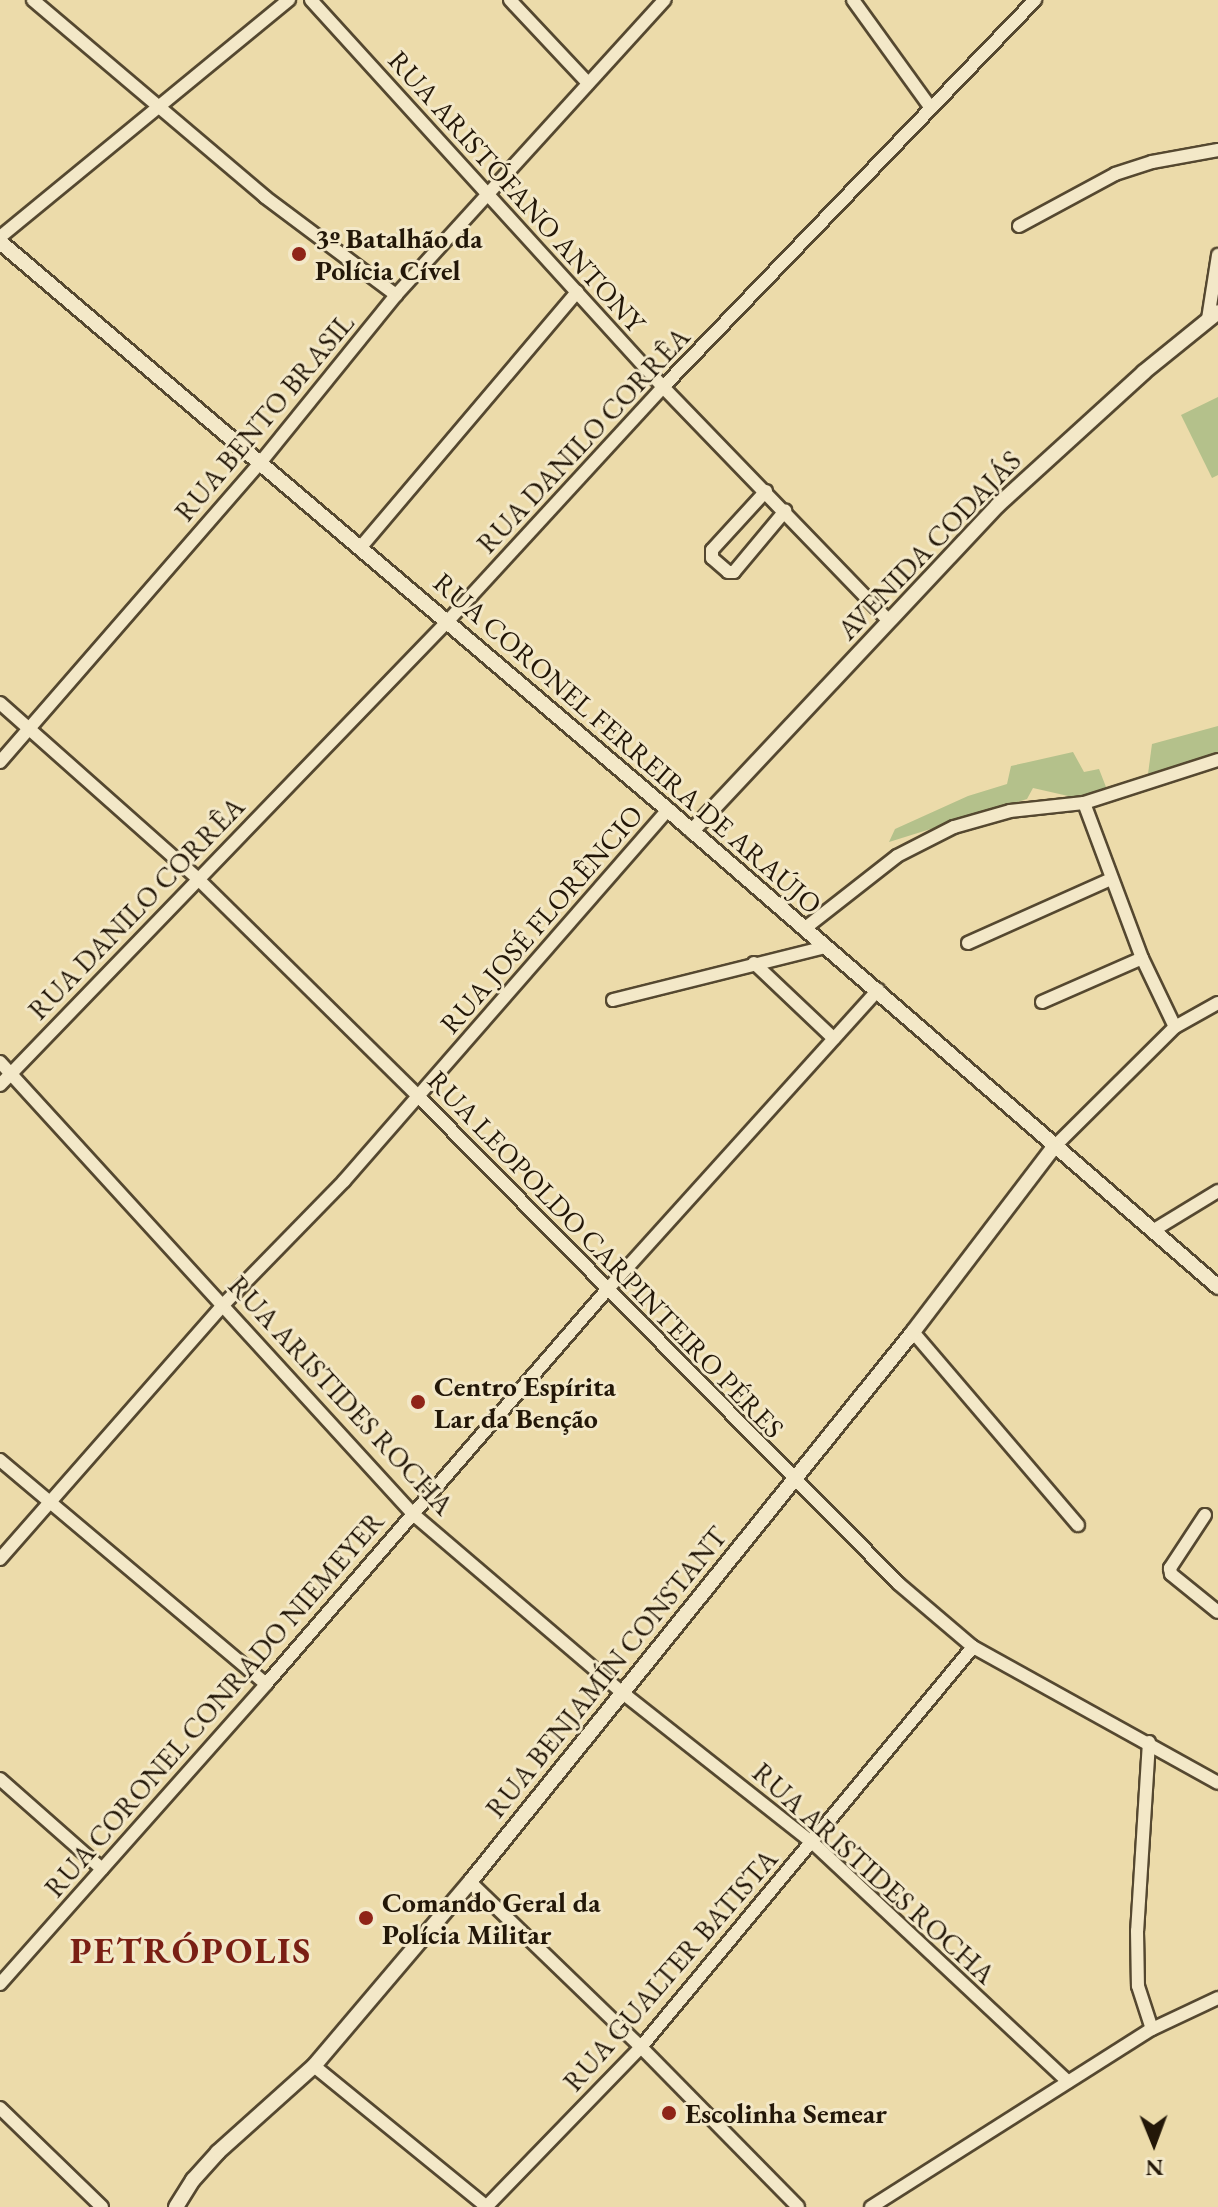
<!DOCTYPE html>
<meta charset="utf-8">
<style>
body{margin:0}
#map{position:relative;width:1218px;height:2207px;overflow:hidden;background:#ecdbaa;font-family:"EB Garamond",serif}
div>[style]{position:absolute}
.green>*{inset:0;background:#b4c18b}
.roads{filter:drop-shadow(2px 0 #554830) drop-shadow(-2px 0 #554830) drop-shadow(0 2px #554830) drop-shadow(0 -2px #554830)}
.minor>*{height:12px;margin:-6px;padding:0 6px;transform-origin:6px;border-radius:6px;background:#f3e8c8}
.tertiary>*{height:14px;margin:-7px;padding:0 7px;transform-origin:7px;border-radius:7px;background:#f3e8c8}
.dots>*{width:22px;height:22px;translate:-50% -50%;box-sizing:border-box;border:4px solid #f3e8c8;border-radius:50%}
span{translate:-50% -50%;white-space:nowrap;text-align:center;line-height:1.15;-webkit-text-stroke:6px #f3e8c8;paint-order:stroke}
.street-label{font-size:28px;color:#231708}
.poi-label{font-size:28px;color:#231708;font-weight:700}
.left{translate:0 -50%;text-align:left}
.district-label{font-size:36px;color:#7a1f14;font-weight:700;letter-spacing:2px}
.north{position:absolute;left:1114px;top:2103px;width:80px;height:80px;-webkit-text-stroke:6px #f3e8c8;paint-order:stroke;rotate:179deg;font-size:22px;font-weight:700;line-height:32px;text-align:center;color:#231708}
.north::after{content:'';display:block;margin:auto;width:28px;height:36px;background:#231708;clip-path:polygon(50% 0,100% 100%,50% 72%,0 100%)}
</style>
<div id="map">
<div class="green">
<div style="clip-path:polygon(1218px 397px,1218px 475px,1212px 478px,1181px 415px)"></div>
<div style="clip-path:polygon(1218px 726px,1218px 752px,1148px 774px,1152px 744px)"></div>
<div style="clip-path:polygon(1073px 752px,1084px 772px,1099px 769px,1106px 787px,1096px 796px,1077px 798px,1033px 788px,1027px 799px,889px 842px,895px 829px,968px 796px,1007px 784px,1011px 766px)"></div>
</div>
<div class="roads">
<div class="minor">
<div style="left:33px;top:0;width:304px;rotate:40.3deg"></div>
<div style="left:265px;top:197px;width:164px;rotate:36.8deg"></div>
<div style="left:311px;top:0;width:523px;rotate:47.71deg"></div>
<div style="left:663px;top:387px;width:325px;rotate:46deg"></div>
<div style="left:510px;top:0;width:114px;rotate:46.8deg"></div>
<div style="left:853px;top:0;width:133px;rotate:54.2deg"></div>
<div style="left:1019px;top:226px;width:109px;rotate:-28.4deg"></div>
<div style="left:1115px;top:174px;width:39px;rotate:-18deg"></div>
<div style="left:1152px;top:162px;width:67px;rotate:-10.3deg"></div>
<div style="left:0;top:237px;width:374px;rotate:-39.4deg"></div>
<div style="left:1208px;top:319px;width:65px;rotate:-81.1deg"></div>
<div style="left:766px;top:491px;width:80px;rotate:132.5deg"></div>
<div style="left:712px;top:550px;width:8px;rotate:90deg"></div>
<div style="left:712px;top:558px;width:21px;rotate:41deg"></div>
<div style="left:728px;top:572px;width:6px"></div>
<div style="left:734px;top:572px;width:80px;rotate:-50.1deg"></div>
<div style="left:360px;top:548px;width:336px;rotate:-49.7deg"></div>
<div style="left:0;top:703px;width:264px;rotate:41.6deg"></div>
<div style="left:197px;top:878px;width:310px;rotate:44.6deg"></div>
<div style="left:418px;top:1096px;width:685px;rotate:45.41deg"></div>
<div style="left:899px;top:1584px;width:97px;rotate:40.4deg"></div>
<div style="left:973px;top:1647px;width:280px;rotate:29deg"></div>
<div style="left:0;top:762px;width:396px;rotate:-49deg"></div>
<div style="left:260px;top:463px;width:216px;rotate:-51deg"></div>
<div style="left:396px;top:295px;width:399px;rotate:-47.7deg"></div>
<div style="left:1084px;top:803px;width:165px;rotate:69.5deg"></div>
<div style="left:1142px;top:958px;width:76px;rotate:64.4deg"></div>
<div style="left:804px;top:929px;width:118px;rotate:-38.1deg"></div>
<div style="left:897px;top:856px;width:64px;rotate:-27deg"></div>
<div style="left:954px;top:827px;width:58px;rotate:-15.9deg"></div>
<div style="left:1010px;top:811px;width:74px;rotate:-6.2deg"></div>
<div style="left:1084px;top:803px;width:141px;rotate:-17.8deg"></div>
<div style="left:968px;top:943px;width:157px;rotate:-24.1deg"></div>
<div style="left:754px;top:963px;width:110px;rotate:43.5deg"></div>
<div style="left:613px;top:1000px;width:219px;rotate:-14deg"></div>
<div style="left:1042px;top:1002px;width:109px;rotate:-23.7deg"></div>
<div style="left:0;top:1062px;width:612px;rotate:47.58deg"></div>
<div style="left:413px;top:1514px;width:277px;rotate:40.5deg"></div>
<div style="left:624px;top:1694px;width:241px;rotate:38.3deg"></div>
<div style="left:813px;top:1843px;width:349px;rotate:43.1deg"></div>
<div style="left:0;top:1085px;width:644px;rotate:-46.01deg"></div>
<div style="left:447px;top:622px;width:319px;rotate:-47.4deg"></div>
<div style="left:663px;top:387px;width:537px;rotate:-46.13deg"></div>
<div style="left:1054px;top:1147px;width:170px;rotate:-44.8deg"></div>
<div style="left:1175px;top:1027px;width:49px;rotate:-29.2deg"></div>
<div style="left:1154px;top:1230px;width:75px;rotate:-31.4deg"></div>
<div style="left:913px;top:1332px;width:254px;rotate:49.5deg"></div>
<div style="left:0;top:1460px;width:348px;rotate:40.1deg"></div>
<div style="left:1205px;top:1515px;width:64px;rotate:123.4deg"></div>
<div style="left:1170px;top:1568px;width:6px;rotate:81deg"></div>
<div style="left:1171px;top:1574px;width:60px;rotate:39deg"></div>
<div style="left:0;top:1559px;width:339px;rotate:-48.7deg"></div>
<div style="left:224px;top:1304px;width:172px;rotate:-45.7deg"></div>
<div style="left:344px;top:1181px;width:493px;rotate:-48.9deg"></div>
<div style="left:1149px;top:1742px;width:189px;rotate:93.6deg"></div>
<div style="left:1137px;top:1931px;width:55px;rotate:89deg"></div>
<div style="left:1138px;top:1986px;width:45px;rotate:72deg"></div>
<div style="left:0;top:1779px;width:136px;rotate:41.4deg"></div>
<div style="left:470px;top:1882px;width:238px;rotate:44deg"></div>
<div style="left:641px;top:2047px;width:224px;rotate:45.5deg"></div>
<div style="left:0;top:1984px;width:401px;rotate:-48.4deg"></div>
<div style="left:266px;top:1684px;width:520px;rotate:-49.14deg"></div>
<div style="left:606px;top:1291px;width:406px;rotate:-47.9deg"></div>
<div style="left:314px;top:2066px;width:223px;rotate:39.2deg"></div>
<div style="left:0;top:2108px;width:142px;rotate:44.1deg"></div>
<div style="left:486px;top:2207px;width:223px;rotate:-45.9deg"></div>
<div style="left:641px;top:2047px;width:520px;rotate:-50.31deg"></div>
<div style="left:871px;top:2207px;width:333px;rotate:-32.4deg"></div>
<div style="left:1152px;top:2029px;width:73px;rotate:-25.2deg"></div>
</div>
<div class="tertiary">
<div style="left:0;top:242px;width:877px;rotate:40.37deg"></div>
<div style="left:668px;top:810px;width:728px;rotate:40.93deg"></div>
<div style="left:692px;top:831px;width:447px;rotate:-46.8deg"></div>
<div style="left:998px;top:505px;width:197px;rotate:-42.3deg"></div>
<div style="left:1144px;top:372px;width:95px;rotate:-39deg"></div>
<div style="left:176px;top:2207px;width:32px;rotate:-58deg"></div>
<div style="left:193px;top:2180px;width:38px;rotate:-48deg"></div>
<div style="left:218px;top:2152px;width:129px;rotate:-41.9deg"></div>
<div style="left:314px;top:2066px;width:241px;rotate:-49.7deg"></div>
<div style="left:470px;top:1882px;width:706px;rotate:-51.15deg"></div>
<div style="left:913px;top:1332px;width:233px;rotate:-52.7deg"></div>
</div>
</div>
<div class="dots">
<div style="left:299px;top:254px;background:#8f2418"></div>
<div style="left:418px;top:1402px;background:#8f2418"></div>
<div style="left:366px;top:1918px;background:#8f2418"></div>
<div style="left:669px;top:2113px;background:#8f2418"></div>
</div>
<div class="street-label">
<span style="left:517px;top:191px;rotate:48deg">RUA ARISTÓFANO ANTONY</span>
<span style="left:264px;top:417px;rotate:-50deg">RUA BENTO BRASIL</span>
<span style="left:583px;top:440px;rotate:-47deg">RUA DANILO CORRÊA</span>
<span style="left:929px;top:545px;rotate:-46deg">AVENIDA CODAJÁS</span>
<span style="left:628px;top:743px;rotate:41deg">RUA CORONEL FERREIRA DE ARAÚJO</span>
<span style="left:136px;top:908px;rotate:-46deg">RUA DANILO CORRÊA</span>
<span style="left:541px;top:919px;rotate:-49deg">RUA JOSÉ FLORÊNCIO</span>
<span style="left:606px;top:1254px;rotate:46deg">RUA LEOPOLDO CARPINTEIRO PÉRES</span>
<span style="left:341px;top:1395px;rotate:47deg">RUA ARISTIDES ROCHA</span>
<span style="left:606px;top:1672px;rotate:-51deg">RUA BENJAMÍN CONSTANT</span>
<span style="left:214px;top:1704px;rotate:-49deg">RUA CORONEL CONRADO NIEMEYER</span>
<span style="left:874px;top:1873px;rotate:42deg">RUA ARISTIDES ROCHA</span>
<span style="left:670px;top:1970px;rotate:-49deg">RUA GUALTER BATISTA</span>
</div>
<div class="poi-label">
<span class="left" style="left:315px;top:254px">3º Batalhão da<br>Polícia Cível</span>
<span class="left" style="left:434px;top:1402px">Centro Espírita<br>Lar da Benção</span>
<span class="left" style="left:382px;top:1918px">Comando Geral da<br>Polícia Militar</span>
<span class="left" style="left:685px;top:2113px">Escolinha Semear</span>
</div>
<div class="district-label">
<span style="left:191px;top:1951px">PETRÓPOLIS</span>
</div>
<div class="north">N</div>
</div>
